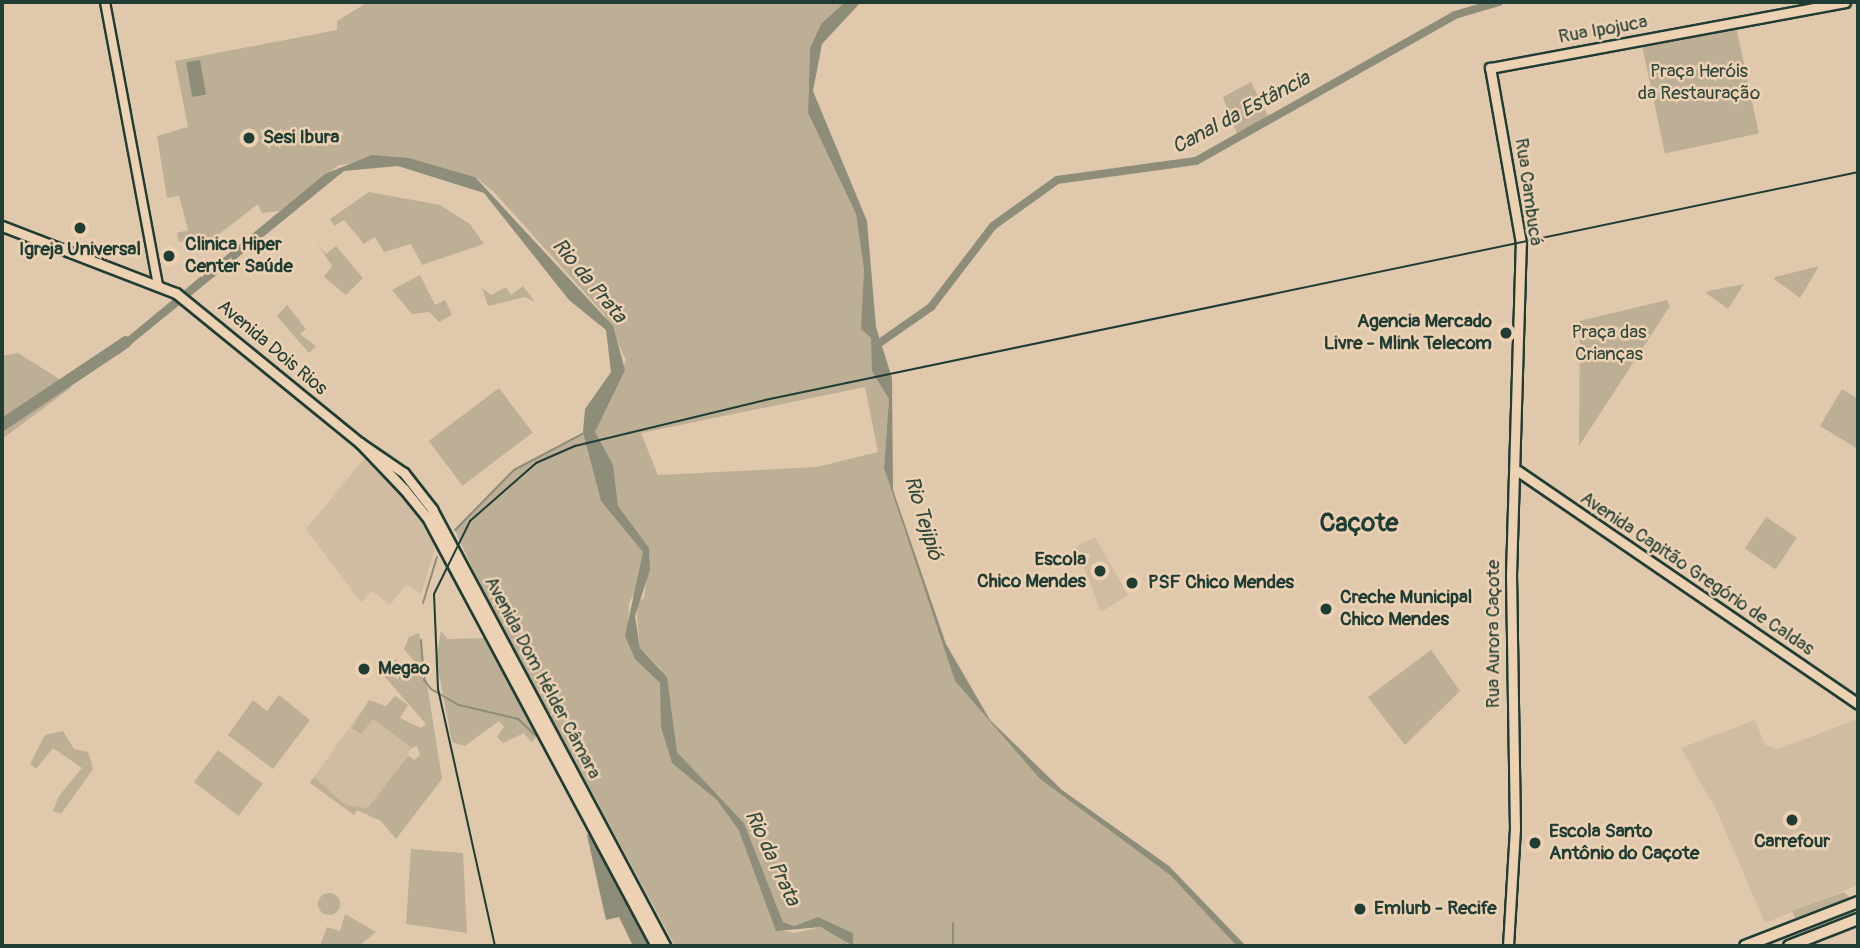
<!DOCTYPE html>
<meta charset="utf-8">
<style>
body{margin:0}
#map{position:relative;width:1860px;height:948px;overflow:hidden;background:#e0c8ac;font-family:Pangolin,sans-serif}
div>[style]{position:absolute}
.built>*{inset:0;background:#cfbca2}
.green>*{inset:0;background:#bcaf95;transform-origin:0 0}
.round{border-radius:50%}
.water>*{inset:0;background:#8d8d79;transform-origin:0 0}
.stream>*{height:2px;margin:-1px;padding:0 1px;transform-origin:1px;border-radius:1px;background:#8d8d79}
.canal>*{height:8px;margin:-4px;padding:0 4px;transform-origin:4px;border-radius:4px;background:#8d8d79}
.river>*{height:12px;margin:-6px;padding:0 6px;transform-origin:6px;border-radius:6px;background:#8d8d79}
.roads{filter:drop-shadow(2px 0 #1f3d34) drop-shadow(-2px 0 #1f3d34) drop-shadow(0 2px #1f3d34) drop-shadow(0 -2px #1f3d34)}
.tertiary>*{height:8px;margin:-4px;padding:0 4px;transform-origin:4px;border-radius:4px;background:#ecd1b3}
.secondary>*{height:9px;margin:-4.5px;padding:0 4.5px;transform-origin:4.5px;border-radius:4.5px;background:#ecd1b3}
.primary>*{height:10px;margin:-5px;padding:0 5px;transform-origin:5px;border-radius:5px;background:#ecd1b3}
.tram>*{height:2px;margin:-1px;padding:0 1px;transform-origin:1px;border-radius:1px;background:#1f3d34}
.dots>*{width:19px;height:19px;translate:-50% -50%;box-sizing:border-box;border:4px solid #ecd1b3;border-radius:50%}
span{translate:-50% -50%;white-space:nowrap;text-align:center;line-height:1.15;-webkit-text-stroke:5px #ecd1b3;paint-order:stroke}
.street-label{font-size:19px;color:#1f3d34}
.park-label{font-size:19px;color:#2f483e}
.poi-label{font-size:19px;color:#1f3d34;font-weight:700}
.left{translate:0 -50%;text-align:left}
.right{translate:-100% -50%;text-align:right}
.water-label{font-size:21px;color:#30493e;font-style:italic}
.district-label{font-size:26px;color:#1f3d34;font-weight:700}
.frame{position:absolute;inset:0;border:4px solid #1f3d34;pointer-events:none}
</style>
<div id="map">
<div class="built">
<div style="clip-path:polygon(364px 459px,418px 514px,435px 548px,421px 594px,406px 585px,390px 605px,372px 591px,361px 602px,306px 529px)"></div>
<div style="clip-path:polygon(1095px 537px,1128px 595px,1101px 612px,1076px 547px)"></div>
<div style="clip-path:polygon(362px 710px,412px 748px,369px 808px,346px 805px,314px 777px)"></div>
<div style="clip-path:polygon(1858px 719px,1858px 885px,1765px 923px,1717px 811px,1681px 748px,1755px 720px,1765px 745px,1778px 749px)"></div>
</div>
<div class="green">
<div style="clip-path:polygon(evenodd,368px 2px,845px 2px,821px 24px,810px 48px,808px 113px,856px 214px,864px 270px,862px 329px,871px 338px,876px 375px,889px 399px,884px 468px,955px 681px,1040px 779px,1170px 875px,1239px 946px,853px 946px,853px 933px,818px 917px,794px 926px,783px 922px,744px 823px,677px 752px,662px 670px,640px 648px,636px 605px,644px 597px,650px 554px,618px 506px,595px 432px,626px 360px,604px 314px,493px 191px,475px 177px,409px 158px,339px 165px,280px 211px,262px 213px,258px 204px,201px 248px,194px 238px,179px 242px,177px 233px,188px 230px,179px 196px,167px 198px,157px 136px,188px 127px,175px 61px,337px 30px,337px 21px,368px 2px,865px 387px,878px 452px,817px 467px,658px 475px,641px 433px,865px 387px)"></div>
<div style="left:1736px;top:26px;width:110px;height:96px;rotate:78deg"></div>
<div style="clip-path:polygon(1251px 82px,1268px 116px,1237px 134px,1223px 97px)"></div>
<div style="clip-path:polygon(369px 192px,440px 205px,470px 224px,484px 244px,422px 265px,411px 244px,384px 252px,375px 237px,364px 244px,344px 220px,334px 226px,330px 219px)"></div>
<div style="clip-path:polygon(317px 243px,326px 254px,336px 246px,363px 278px,346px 295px,324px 277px,332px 266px)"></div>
<div style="clip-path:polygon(1819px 266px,1800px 298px,1774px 279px,1775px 277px)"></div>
<div style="clip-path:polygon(420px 275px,435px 305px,445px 300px,452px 315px,439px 322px,429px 312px,412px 314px,392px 290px)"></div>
<div style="clip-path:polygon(1744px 284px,1728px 309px,1706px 293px,1708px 291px)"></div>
<div style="clip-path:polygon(523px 286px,535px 302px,525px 297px,488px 306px,482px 288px,491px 295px,506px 287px,511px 295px)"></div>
<div style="clip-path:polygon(1667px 300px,1670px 306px,1579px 446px,1580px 321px)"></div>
<div style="clip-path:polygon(287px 305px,306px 329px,300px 334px,316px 346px,309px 353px,277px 316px)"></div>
<div style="clip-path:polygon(18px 353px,72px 387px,2px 439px,2px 356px)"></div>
<div style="left:499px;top:388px;width:56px;height:88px;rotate:53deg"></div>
<div style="clip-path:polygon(1842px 389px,1858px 399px,1858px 449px,1820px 426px)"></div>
<div style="clip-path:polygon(584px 433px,602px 498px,643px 552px,641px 581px,629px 603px,628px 635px,632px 653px,660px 683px,673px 763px,717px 800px,739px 831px,777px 929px,794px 933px,821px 927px,845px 938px,848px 946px,675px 946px,479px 583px,455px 530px,514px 470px)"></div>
<div style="left:1766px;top:517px;width:37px;height:38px;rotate:34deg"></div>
<div style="clip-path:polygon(441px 631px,448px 639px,487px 638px,538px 736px,531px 742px,524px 733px,503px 743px,497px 737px,504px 727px,499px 721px,465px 746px,452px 742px,436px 659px)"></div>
<div style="clip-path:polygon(419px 633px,442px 779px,396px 839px,381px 821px,357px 810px,354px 815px,310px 783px,314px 777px,346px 805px,368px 808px,408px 755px,414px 760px,420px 755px,417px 746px,412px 748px,373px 719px,361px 734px,352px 728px,369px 700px,386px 706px,395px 696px,408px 705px,400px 718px,421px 728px,426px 724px,385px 677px,396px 659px,412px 670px,417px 665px,404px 649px,409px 637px)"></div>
<div style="clip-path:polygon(1431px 650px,1460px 691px,1405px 745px,1368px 697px)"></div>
<div style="clip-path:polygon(279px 695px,310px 720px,273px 769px,228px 735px,253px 700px,267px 711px)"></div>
<div style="clip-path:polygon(63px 731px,74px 749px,88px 752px,93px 769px,61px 814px,53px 811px,59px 796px,82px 768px,53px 748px,36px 769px,30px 764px,45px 735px)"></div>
<div style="left:218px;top:750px;width:56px;height:40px;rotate:37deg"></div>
<div style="clip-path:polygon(411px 849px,463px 853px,467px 933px,406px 924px)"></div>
<div style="clip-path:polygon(1844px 892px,1850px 898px,1796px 920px,1792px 911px)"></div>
<div class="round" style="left:318px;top:893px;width:22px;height:22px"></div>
<div style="clip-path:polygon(345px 914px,376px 932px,359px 946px,320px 946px,327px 927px,340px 931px)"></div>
</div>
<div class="water">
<div style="clip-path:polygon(845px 2px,861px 2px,822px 44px,813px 91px,867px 221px,876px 327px,892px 378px,893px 490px,946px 644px,990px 720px,1062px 790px,1169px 866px,1246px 946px,1237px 946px,1170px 875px,1040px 779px,955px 681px,884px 468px,889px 399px,872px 371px,871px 338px,861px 329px,864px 270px,856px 214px,808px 113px,810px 48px,821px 24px)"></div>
<div style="left:200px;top:60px;width:35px;height:14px;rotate:80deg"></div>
<div style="clip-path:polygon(372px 155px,409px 158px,475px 177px,613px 326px,625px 370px,595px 432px,613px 465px,618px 506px,649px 548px,650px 570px,635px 616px,640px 648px,667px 677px,677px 752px,744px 823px,783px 922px,794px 926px,818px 917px,853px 933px,853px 946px,821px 927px,776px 931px,739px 831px,717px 800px,672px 763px,661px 727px,660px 683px,635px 659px,625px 636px,643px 552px,601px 501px,583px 432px,585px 409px,611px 372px,606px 330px,569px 300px,484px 193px,398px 166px,344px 171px,118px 355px,113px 349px,325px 174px)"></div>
<div style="clip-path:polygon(591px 834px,631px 913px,649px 946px,633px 946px,619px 917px,606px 920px,587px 835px)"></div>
</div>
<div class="stream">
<div style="left:455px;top:530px;width:84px;rotate:-45.5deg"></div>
<div style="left:514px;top:470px;width:79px;rotate:-27.9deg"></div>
<div style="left:423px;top:603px;width:48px;rotate:-73.1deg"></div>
<div style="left:421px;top:640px;width:40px;rotate:85.7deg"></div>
<div style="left:424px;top:680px;width:11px;rotate:52deg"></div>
<div style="left:431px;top:689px;width:32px;rotate:30deg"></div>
<div style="left:459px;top:705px;width:61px;rotate:13.3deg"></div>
<div style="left:518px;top:719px;width:23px;rotate:43deg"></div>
<div style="left:953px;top:923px;width:23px;rotate:90deg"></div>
</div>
<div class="canal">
<div style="left:878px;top:344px;width:65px;rotate:-34.9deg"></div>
<div style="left:931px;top:307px;width:102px;rotate:-52.6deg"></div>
<div style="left:993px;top:226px;width:79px;rotate:-35.7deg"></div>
<div style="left:1057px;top:180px;width:140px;rotate:-7.8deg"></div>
<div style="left:1196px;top:161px;width:297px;rotate:-29.4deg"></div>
<div style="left:1455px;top:15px;width:46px;rotate:-16.5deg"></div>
</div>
<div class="river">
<div style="left:2px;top:425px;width:149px;rotate:-33.8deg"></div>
</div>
<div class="roads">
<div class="tertiary">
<div style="left:105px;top:2px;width:287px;rotate:79.4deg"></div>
</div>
<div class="secondary">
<div style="left:2px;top:226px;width:186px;rotate:21.1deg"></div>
<div style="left:176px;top:293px;width:237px;rotate:39.2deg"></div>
<div style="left:360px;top:443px;width:64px;rotate:46.3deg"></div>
<div style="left:404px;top:489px;width:36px;rotate:51deg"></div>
<div style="left:427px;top:517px;width:486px;rotate:61.9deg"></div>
<div style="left:360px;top:443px;width:53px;rotate:34.3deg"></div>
<div style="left:404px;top:473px;width:46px;rotate:52.1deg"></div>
<div style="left:432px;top:509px;width:495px;rotate:61.9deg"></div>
<div style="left:1518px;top:471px;width:412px;rotate:34.4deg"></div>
<div style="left:1508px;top:946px;width:117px;rotate:-86.6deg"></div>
<div style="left:1515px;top:829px;width:254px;rotate:-90.9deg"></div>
<div style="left:1511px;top:575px;width:332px;rotate:-88.3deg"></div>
<div style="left:1521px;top:243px;width:178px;rotate:-100deg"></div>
<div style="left:1490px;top:68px;width:361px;rotate:-10.5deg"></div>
</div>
<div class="primary">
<div style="left:1745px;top:946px;width:121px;rotate:-21.3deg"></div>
<div style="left:1789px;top:946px;width:74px;rotate:-21.4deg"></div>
</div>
</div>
<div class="tram">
<div style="left:495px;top:946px;width:263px;rotate:-102.5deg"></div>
<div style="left:438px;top:689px;width:95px;rotate:-92.4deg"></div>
<div style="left:434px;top:594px;width:81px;rotate:-63.7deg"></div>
<div style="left:470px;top:521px;width:88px;rotate:-41.3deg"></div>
<div style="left:536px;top:463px;width:43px;rotate:-23.6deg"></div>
<div style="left:575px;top:446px;width:195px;rotate:-13.6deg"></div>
<div style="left:765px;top:400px;width:1117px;rotate:-11.78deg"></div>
</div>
<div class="dots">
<div style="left:249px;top:138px;background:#1f3d34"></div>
<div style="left:80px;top:228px;background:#1f3d34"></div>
<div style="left:169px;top:256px;background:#1f3d34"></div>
<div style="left:1506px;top:333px;background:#1f3d34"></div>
<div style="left:1100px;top:571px;background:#1f3d34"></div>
<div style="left:1132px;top:583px;background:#1f3d34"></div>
<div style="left:1326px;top:609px;background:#1f3d34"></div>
<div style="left:364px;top:669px;background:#1f3d34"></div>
<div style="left:1792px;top:820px;background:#1f3d34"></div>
<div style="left:1535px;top:843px;background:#1f3d34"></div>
<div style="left:1360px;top:909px;background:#1f3d34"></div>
</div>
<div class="street-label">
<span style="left:1603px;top:30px;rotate:-10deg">Rua Ipojuca</span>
<span style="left:1528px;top:192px;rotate:82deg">Rua Cambucá</span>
<span style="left:272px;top:348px;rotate:40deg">Avenida Dois Rios</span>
<span style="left:1697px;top:574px;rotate:34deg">Avenida Capitão Gregório de Caldas</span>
<span style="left:1494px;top:634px;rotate:-90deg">Rua Aurora Caçote</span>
<span style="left:542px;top:678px;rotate:62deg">Avenida Dom Hélder Câmara</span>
</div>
<div class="park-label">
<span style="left:1699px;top:83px">Praça Heróis<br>da Restauração</span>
<span style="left:1609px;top:344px">Praça das<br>Crianças</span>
</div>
<div class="poi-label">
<span class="left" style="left:263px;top:138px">Sesi Ibura</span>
<span class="left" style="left:185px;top:256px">Clinica Hiper<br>Center Saúde</span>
<span style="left:80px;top:250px">Igreja Universal</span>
<span class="right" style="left:1492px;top:333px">Agencia Mercado<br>Livre - Mlink Telecom</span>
<span class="right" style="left:1086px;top:571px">Escola<br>Chico Mendes</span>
<span class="left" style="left:1148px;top:583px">PSF Chico Mendes</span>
<span class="left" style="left:1340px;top:609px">Creche Municipal<br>Chico Mendes</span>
<span class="left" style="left:378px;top:669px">Megao</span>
<span class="left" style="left:1549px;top:843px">Escola Santo<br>Antônio do Caçote</span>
<span style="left:1792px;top:842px">Carrefour</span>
<span class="left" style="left:1374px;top:909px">Emlurb - Recife</span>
</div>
<div class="water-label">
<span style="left:1241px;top:113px;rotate:-28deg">Canal da Estância</span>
<span style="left:589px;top:281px;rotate:50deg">Rio da Prata</span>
<span style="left:923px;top:518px;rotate:73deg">Rio Tejipió</span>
<span style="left:772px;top:858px;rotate:65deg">Rio da Prata</span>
</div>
<div class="district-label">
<span style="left:1359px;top:524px">Caçote</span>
</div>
<div class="frame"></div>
</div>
